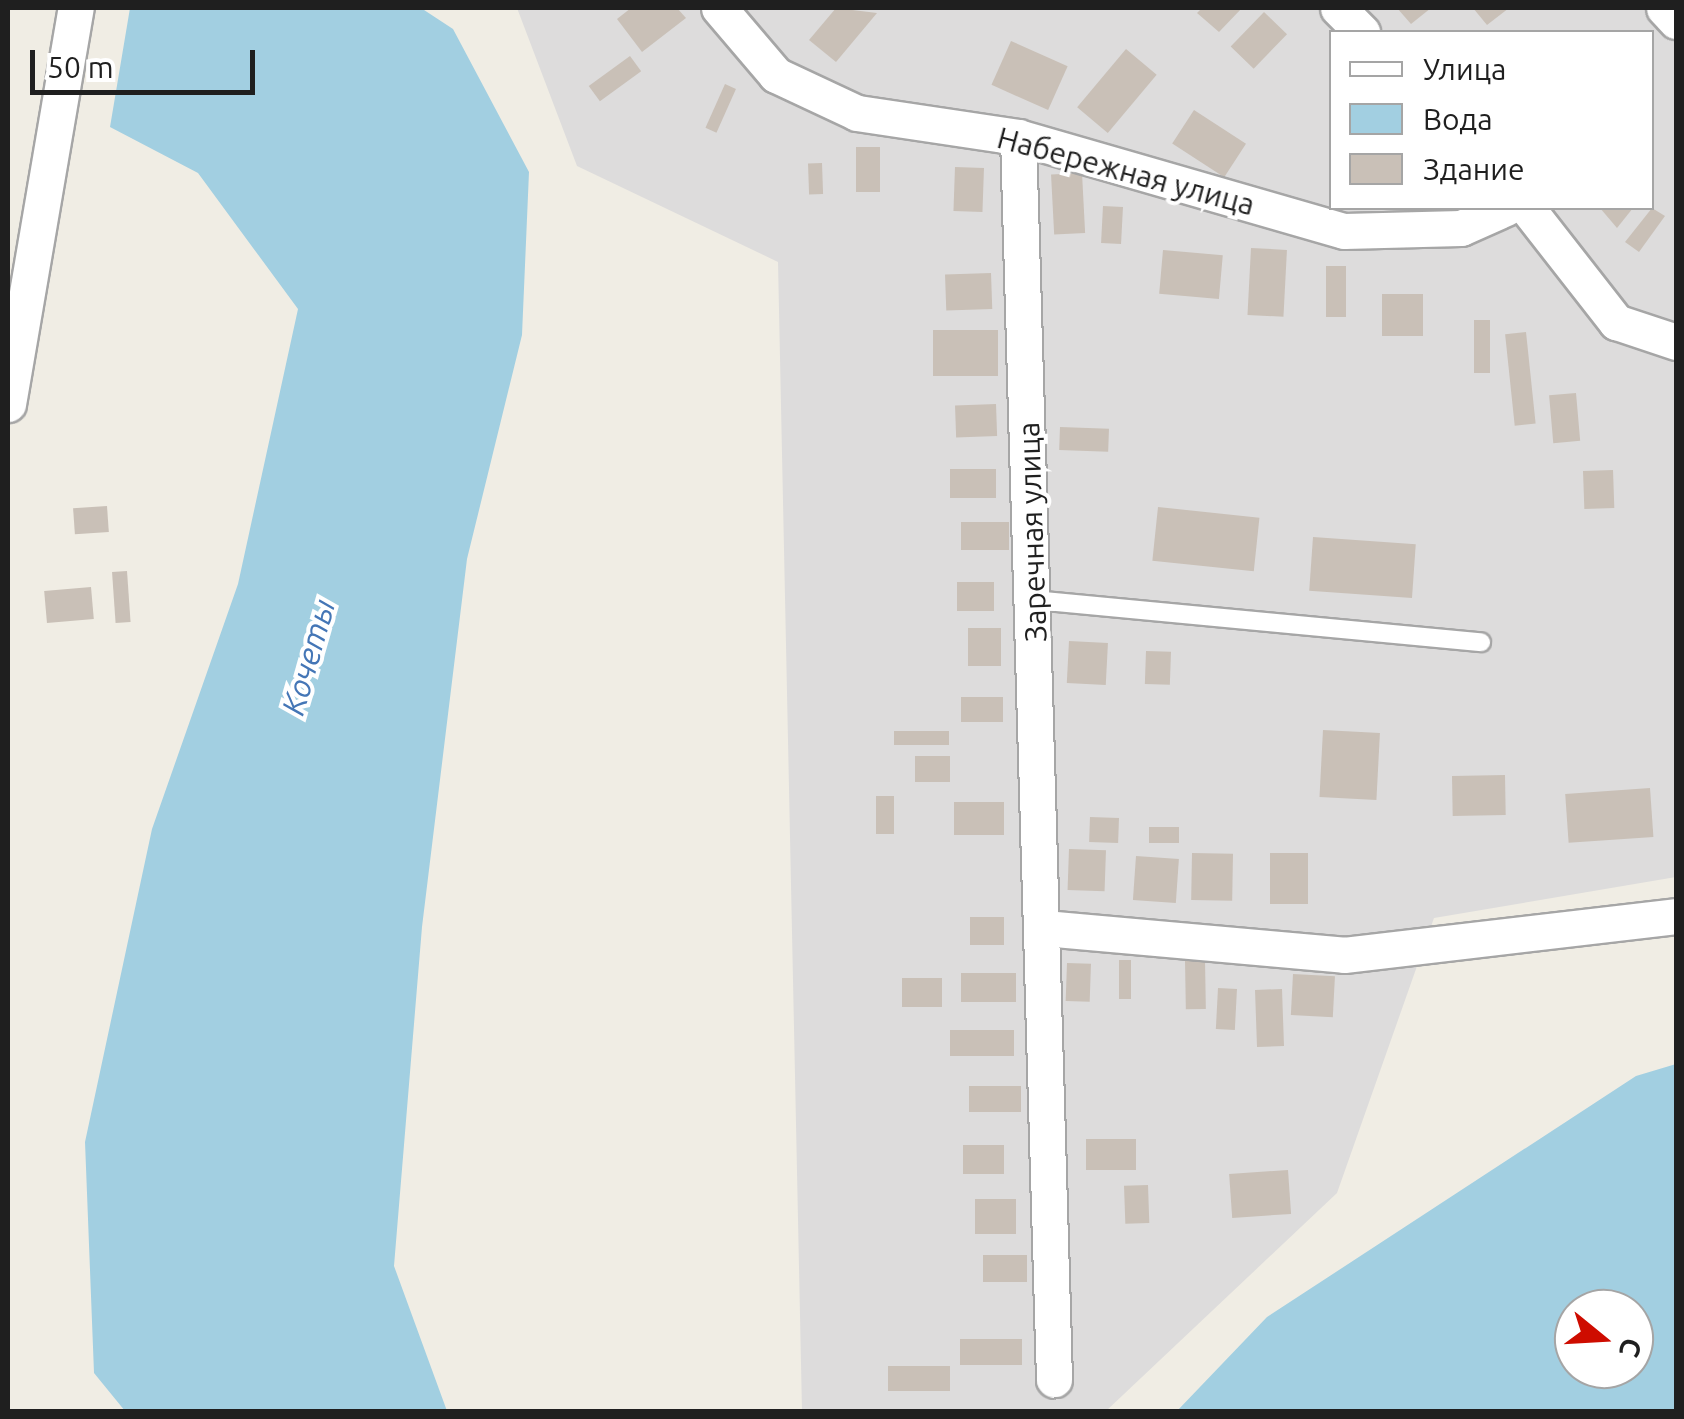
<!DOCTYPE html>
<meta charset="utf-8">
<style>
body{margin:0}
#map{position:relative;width:1684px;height:1419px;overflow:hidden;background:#f0ede4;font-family:Ubuntu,sans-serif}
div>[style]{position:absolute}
.residential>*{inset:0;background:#dddcdc}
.water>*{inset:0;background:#a2cfe1}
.building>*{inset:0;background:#c9c0b7;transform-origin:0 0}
.roads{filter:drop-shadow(2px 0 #a6a6a6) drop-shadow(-2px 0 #a6a6a6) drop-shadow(0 2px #a6a6a6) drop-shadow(0 -2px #a6a6a6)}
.lane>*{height:18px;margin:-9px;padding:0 9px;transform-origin:9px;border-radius:9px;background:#fff}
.street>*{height:35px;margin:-17.5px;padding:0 17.5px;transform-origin:17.5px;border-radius:17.5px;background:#fff}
span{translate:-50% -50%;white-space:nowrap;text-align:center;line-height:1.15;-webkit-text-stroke:8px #fff;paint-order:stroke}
.street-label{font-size:30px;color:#1f1f1f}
.water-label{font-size:32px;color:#4476b6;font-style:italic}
.frame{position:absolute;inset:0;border:10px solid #1f1f1f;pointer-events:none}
.legend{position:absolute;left:1329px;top:30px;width:325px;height:180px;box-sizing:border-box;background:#fff;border:2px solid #a5a5a5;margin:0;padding:12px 18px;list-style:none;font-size:30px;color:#1f1f1f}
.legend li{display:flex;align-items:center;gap:20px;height:50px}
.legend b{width:50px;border:2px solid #a5a5a5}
.north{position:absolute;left:1554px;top:1289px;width:100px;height:100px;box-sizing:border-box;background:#fff;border:2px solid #a5a5a5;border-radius:50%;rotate:108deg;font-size:28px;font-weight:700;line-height:40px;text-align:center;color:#1f1f1f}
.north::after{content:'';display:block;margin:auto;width:35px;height:45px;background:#ce0c00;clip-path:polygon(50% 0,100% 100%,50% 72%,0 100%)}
.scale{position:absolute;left:30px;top:50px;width:225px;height:45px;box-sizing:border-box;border:5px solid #1f1f1f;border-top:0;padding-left:12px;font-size:30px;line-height:35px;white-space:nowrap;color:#1f1f1f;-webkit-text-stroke:8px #fff;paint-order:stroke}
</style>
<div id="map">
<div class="residential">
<div style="clip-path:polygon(evenodd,517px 8px,1676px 8px,1676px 877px,1434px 918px,1337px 1193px,1106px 1411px,802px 1411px,778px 262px,577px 166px,517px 8px,1332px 32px,1652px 32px,1652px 208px,1332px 208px,1332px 32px)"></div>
</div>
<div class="water">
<div style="clip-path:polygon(130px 8px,421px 8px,453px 29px,529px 172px,522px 335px,467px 559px,422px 927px,394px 1266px,447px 1411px,125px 1411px,94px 1373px,85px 1142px,152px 829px,238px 584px,298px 309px,198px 173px,110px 127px)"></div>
<div style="clip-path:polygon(evenodd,1676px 1064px,1676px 1411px,1177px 1411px,1267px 1317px,1636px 1076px,1676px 1064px,1574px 1309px,1634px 1309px,1634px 1369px,1574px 1369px,1574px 1309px)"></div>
</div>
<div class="building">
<div style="clip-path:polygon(631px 8px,677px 8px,686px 18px,642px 52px,617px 19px)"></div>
<div style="clip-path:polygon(836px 8px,877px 13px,836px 62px,809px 40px)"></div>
<div style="clip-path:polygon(1202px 8px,1242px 8px,1219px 32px,1197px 13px)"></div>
<div style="clip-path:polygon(1397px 8px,1431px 8px,1411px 24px)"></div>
<div style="clip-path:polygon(1473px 8px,1509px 8px,1487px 25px)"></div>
<div style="left:1264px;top:12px;width:32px;height:48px;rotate:44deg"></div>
<div style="left:1011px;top:41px;width:62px;height:48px;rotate:24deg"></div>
<div style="left:1126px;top:49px;width:40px;height:76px;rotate:40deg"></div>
<div style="left:630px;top:56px;width:19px;height:51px;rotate:54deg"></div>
<div style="left:725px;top:84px;width:12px;height:48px;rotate:24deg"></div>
<div style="left:1194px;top:110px;width:62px;height:40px;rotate:33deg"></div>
<div style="left:856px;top:147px;width:24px;height:45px"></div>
<div style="left:822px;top:163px;width:31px;height:14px;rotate:88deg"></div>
<div style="left:955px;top:167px;width:29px;height:44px;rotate:2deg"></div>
<div style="left:1082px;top:173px;width:60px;height:31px;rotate:87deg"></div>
<div style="left:1103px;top:206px;width:20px;height:37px;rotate:3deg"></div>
<div style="clip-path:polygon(1600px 208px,1633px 208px,1617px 228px)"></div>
<div style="clip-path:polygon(1652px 208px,1665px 216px,1639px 252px,1625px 242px)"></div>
<div style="left:1251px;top:248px;width:36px;height:67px;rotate:3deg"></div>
<div style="left:1163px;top:250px;width:60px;height:44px;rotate:5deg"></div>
<div style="left:1326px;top:266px;width:20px;height:51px"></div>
<div style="left:991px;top:273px;width:36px;height:46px;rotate:88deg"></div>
<div style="left:1382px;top:294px;width:41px;height:42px"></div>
<div style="left:1474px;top:320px;width:16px;height:53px"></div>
<div style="left:933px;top:330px;width:65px;height:46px"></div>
<div style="left:1526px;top:332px;width:92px;height:21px;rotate:84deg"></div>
<div style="left:1576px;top:393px;width:48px;height:27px;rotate:85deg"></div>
<div style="left:996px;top:404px;width:32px;height:41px;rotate:88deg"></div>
<div style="left:1060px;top:427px;width:49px;height:23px;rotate:2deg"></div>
<div style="left:950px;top:469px;width:46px;height:29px"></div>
<div style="left:1613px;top:470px;width:38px;height:30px;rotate:88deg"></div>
<div style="left:107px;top:506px;width:26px;height:34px;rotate:86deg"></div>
<div style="left:1158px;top:507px;width:102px;height:54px;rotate:6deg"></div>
<div style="left:961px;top:522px;width:48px;height:28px"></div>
<div style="left:1313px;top:537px;width:103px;height:54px;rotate:4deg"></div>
<div style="left:127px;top:571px;width:51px;height:15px;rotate:86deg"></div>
<div style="left:957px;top:582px;width:37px;height:29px"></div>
<div style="left:91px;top:587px;width:32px;height:47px;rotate:85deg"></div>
<div style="left:968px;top:628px;width:33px;height:38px"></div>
<div style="left:1069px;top:641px;width:39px;height:42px;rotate:3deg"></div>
<div style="left:1146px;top:651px;width:25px;height:33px;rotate:2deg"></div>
<div style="left:961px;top:697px;width:42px;height:25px"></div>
<div style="left:1323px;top:730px;width:57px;height:67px;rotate:3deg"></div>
<div style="left:894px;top:731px;width:55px;height:14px"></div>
<div style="left:915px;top:756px;width:35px;height:26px"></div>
<div style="left:1505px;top:775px;width:40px;height:53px;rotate:89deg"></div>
<div style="left:1650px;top:788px;width:49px;height:85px;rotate:86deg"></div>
<div style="left:876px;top:796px;width:18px;height:38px"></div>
<div style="left:954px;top:802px;width:50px;height:33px"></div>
<div style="left:1090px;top:817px;width:29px;height:25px;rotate:2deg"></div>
<div style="left:1149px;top:827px;width:30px;height:16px"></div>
<div style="left:1069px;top:849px;width:37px;height:41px;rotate:2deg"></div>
<div style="left:1192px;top:853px;width:41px;height:47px;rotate:1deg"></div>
<div style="left:1270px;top:853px;width:38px;height:51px"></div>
<div style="left:1136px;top:856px;width:43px;height:44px;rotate:4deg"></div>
<div style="left:970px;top:917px;width:34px;height:28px"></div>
<div style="left:1119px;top:960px;width:12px;height:39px"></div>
<div style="left:1205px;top:960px;width:49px;height:20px;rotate:89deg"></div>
<div style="left:1067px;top:963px;width:24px;height:38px;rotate:2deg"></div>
<div style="left:961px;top:973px;width:55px;height:29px"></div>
<div style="left:1293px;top:974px;width:42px;height:41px;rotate:3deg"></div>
<div style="left:902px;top:978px;width:40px;height:29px"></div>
<div style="left:1218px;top:988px;width:19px;height:41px;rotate:3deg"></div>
<div style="left:1282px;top:989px;width:57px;height:27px;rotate:88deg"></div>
<div style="left:950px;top:1030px;width:64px;height:26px"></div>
<div style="left:969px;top:1086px;width:52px;height:26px"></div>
<div style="left:1086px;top:1139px;width:50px;height:31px"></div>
<div style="left:963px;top:1145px;width:41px;height:29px"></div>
<div style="left:1288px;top:1170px;width:44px;height:59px;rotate:86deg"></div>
<div style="left:1148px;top:1185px;width:38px;height:24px;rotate:88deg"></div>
<div style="left:1016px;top:1199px;width:35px;height:41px;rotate:90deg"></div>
<div style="left:983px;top:1255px;width:44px;height:27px"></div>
<div style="left:1022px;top:1339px;width:26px;height:62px;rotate:90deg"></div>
<div style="left:888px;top:1366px;width:62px;height:25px"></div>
</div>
<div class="roads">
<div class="lane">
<div style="left:1034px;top:600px;width:449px;rotate:5.4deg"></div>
</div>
<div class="street">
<div style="left:719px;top:8px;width:88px;rotate:49.6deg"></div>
<div style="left:776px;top:75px;width:89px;rotate:25.1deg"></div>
<div style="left:857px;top:113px;width:163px;rotate:8.5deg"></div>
<div style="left:1018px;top:137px;width:339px;rotate:16.1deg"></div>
<div style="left:1344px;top:231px;width:117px;rotate:-1.5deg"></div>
<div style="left:1461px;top:228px;width:49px;rotate:-24deg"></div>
<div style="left:1338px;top:8px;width:34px;rotate:45deg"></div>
<div style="left:1664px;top:8px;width:18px;rotate:47deg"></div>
<div style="left:1018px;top:137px;width:1243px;rotate:88.34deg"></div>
<div style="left:1527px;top:208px;width:145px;rotate:52deg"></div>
<div style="left:1616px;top:322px;width:63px;rotate:18.4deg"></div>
<div style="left:8px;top:404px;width:402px;rotate:-80.3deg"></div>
<div style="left:1044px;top:928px;width:301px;rotate:5.1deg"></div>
<div style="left:1344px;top:955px;width:334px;rotate:-6.7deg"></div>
</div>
</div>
<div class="street-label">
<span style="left:1126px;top:171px;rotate:15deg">Набережная улица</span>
<span style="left:1032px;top:532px;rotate:-92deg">Заречная улица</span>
</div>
<div class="water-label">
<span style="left:308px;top:657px;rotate:-74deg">Кочеты</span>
</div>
<div class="frame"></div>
<ul class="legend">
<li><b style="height:12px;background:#fff"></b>Улица</li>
<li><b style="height:28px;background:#a2cfe1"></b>Вода</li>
<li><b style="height:28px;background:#c9c0b7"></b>Здание</li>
</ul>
<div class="north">С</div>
<div class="scale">50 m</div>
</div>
